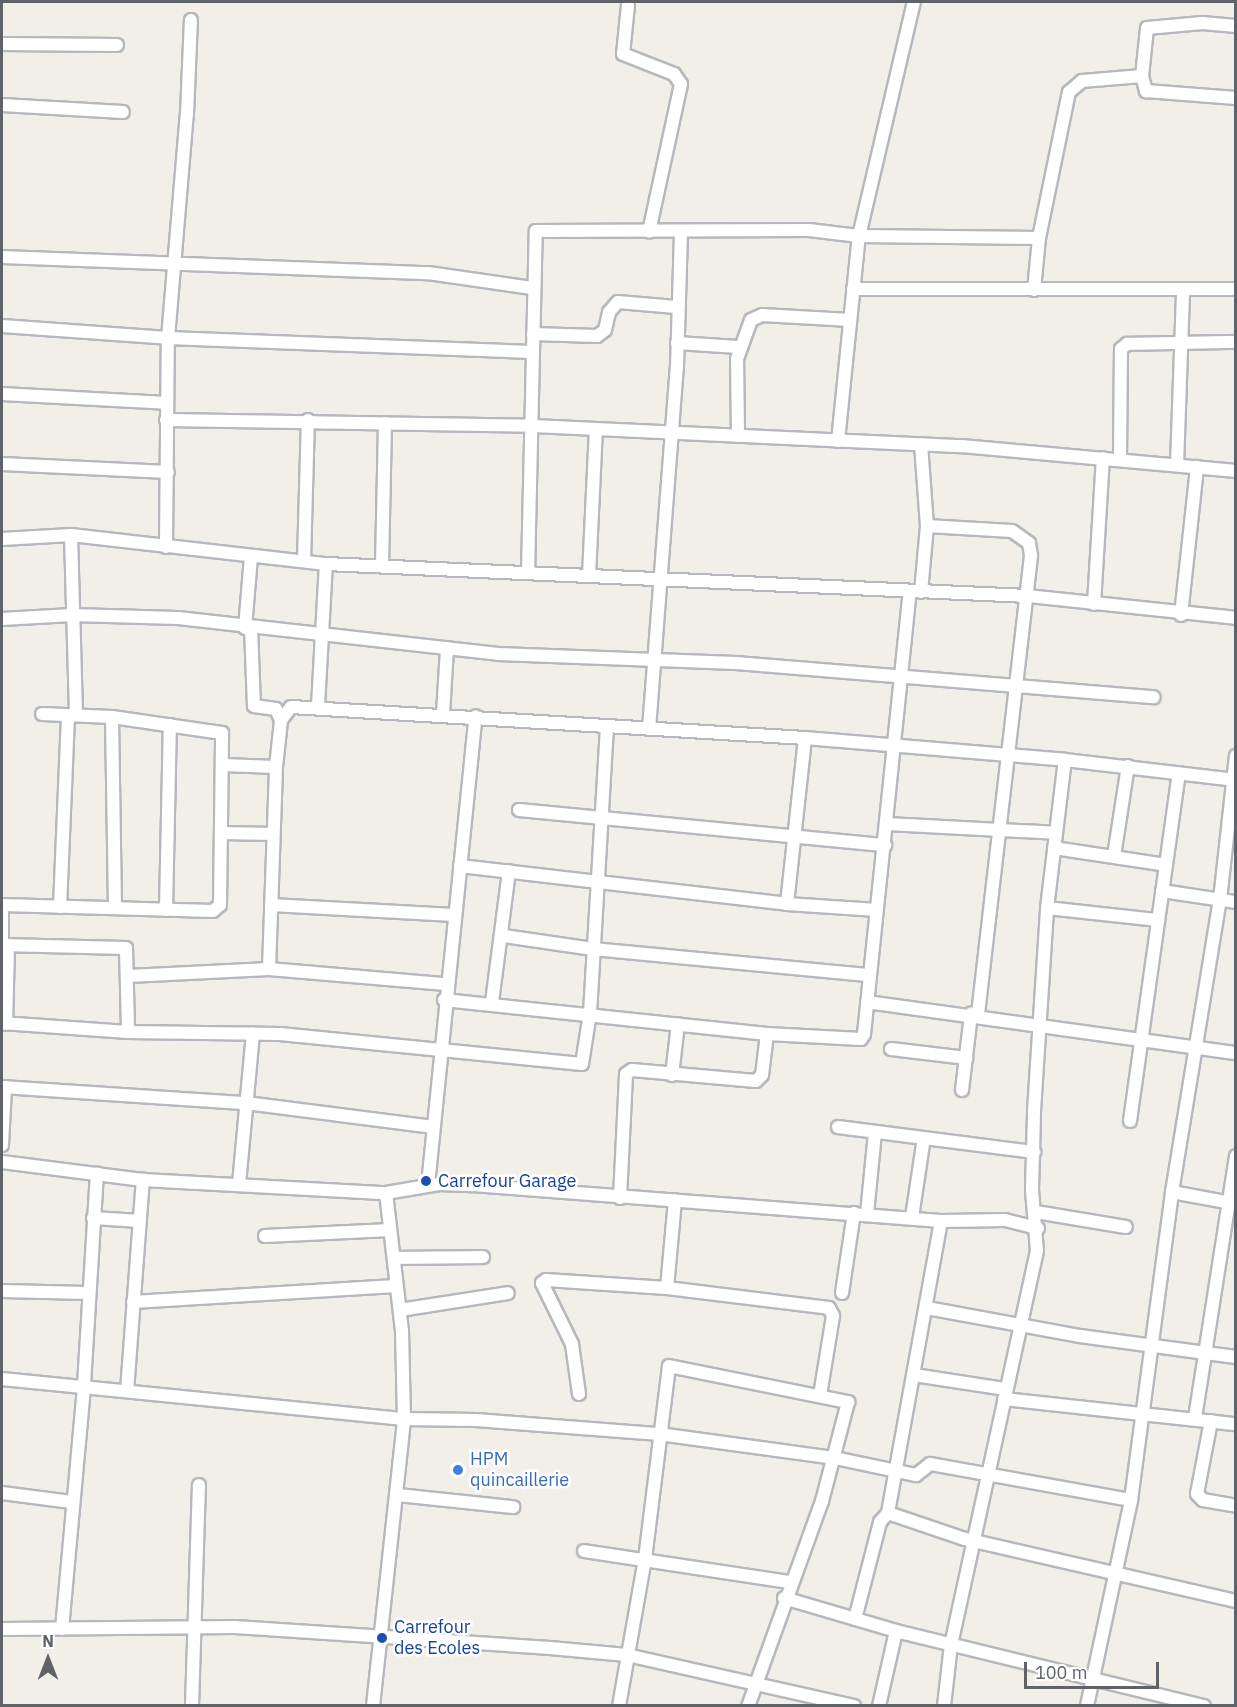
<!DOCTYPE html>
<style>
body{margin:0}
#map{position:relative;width:1237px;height:1707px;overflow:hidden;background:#f1efe8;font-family:"IBM Plex Sans",sans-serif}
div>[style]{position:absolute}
.roads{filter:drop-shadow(2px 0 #b5b8bc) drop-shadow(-2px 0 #b5b8bc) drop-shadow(0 2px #b5b8bc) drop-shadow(0 -2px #b5b8bc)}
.minor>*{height:12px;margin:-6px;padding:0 6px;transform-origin:6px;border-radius:6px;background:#fff}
.dots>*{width:16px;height:16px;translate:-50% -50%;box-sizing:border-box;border:3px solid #fff;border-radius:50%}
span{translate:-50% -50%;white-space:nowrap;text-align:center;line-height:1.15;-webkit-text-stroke:5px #fff;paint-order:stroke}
.transit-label{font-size:18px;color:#164399}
.left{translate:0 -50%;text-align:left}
.shop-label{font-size:18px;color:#366cbe}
.frame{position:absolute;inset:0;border:3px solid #5f6368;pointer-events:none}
.north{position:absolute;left:18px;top:1629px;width:60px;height:60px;-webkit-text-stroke:4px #fff;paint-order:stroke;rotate:0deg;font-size:16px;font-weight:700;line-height:24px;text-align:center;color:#5f6368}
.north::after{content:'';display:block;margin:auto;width:21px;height:27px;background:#5f6368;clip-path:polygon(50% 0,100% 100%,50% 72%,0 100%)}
.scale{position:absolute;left:1024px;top:1662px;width:135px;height:27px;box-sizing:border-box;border:3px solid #5f6368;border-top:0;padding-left:8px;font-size:18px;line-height:21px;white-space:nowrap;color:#5f6368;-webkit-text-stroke:4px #fff;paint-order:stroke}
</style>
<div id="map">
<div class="roads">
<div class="minor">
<div style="left:628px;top:5px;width:49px;rotate:95.8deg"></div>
<div style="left:623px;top:54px;width:55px;rotate:21.4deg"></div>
<div style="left:674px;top:74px;width:12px;rotate:55deg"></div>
<div style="left:681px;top:84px;width:151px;rotate:102.2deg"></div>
<div style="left:1236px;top:26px;width:34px;rotate:-175deg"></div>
<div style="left:1202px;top:23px;width:55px;rotate:174.8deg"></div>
<div style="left:1147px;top:28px;width:48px;rotate:95.9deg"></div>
<div style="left:1142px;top:76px;width:16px;rotate:75deg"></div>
<div style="left:1146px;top:91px;width:90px;rotate:4.4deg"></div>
<div style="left:2px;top:44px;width:115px;rotate:0.5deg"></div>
<div style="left:2px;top:105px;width:121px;rotate:3.3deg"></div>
<div style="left:2px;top:257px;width:426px;rotate:2.2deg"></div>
<div style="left:428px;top:273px;width:105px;rotate:8.2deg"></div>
<div style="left:853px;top:289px;width:383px"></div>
<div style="left:1034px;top:290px;width:52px;rotate:-84.5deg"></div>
<div style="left:1039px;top:238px;width:149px;rotate:-78.4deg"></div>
<div style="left:1069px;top:92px;width:17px;rotate:-40deg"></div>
<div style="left:1082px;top:81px;width:60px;rotate:-4.8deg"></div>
<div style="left:2px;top:326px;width:166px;rotate:4.1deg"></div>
<div style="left:168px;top:338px;width:365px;rotate:2.2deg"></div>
<div style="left:533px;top:334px;width:64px;rotate:1.8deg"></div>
<div style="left:597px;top:336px;width:10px;rotate:-37deg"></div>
<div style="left:605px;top:330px;width:18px;rotate:-77deg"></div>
<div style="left:609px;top:312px;width:13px;rotate:-48deg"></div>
<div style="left:618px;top:302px;width:58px;rotate:4.9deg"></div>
<div style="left:677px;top:343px;width:61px;rotate:3.8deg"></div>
<div style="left:2px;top:394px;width:164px;rotate:3.1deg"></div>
<div style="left:166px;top:420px;width:367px;rotate:0.9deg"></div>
<div style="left:533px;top:426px;width:429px;rotate:2.7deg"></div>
<div style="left:962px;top:446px;width:275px;rotate:5.2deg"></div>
<div style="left:738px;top:436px;width:77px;rotate:-90.7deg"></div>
<div style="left:737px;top:359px;width:41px;rotate:-70.3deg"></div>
<div style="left:751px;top:320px;width:12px;rotate:-24deg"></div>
<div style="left:762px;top:315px;width:88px;rotate:3.3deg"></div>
<div style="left:838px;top:441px;width:206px;rotate:-84.2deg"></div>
<div style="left:859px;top:236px;width:240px;rotate:-76.8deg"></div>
<div style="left:1120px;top:459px;width:110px;rotate:-89.5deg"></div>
<div style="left:1121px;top:349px;width:8px;rotate:-40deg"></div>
<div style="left:1127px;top:344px;width:109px;rotate:-1.1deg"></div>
<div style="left:2px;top:464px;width:166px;rotate:2.8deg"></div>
<div style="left:1177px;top:465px;width:174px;rotate:-88deg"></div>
<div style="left:927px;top:526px;width:85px;rotate:3.4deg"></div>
<div style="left:1012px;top:531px;width:21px;rotate:35deg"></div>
<div style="left:1029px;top:543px;width:13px;rotate:81deg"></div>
<div style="left:1031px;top:556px;width:462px;rotate:96.6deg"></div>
<div style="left:71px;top:535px;width:180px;rotate:88.4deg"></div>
<div style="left:2px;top:539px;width:69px;rotate:-3.3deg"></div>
<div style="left:71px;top:535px;width:257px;rotate:6.5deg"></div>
<div style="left:326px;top:564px;width:703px;rotate:2.61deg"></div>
<div style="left:1028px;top:596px;width:209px;rotate:6deg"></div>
<div style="left:166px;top:547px;width:209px;rotate:-89.5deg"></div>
<div style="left:168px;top:338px;width:225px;rotate:-85.2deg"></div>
<div style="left:187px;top:114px;width:94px;rotate:-87.6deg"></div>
<div style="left:304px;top:561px;width:141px;rotate:-88.4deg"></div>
<div style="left:382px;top:566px;width:143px;rotate:-88.8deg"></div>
<div style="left:528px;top:573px;width:342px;rotate:-88.7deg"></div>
<div style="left:536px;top:231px;width:273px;rotate:-0.2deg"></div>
<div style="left:809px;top:230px;width:50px;rotate:6.8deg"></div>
<div style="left:859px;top:236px;width:180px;rotate:0.6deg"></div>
<div style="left:589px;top:576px;width:146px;rotate:-87.3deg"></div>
<div style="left:921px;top:592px;width:66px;rotate:-84.8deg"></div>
<div style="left:927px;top:526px;width:82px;rotate:-94.2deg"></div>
<div style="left:1094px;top:604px;width:146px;rotate:-86.5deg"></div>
<div style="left:1181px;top:615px;width:149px;rotate:-83.8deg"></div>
<div style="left:2px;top:619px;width:70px;rotate:-3.3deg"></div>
<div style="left:72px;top:615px;width:106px;rotate:1.6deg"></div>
<div style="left:178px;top:618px;width:322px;rotate:6.4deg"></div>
<div style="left:498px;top:654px;width:238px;rotate:2.2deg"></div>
<div style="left:736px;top:663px;width:419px;rotate:4.7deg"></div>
<div style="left:245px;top:628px;width:72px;rotate:-85.2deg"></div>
<div style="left:251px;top:628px;width:78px;rotate:87.8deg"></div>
<div style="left:254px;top:706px;width:22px;rotate:8deg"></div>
<div style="left:276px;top:709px;width:12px;rotate:66deg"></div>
<div style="left:318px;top:706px;width:142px;rotate:-86.8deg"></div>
<div style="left:443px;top:714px;width:66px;rotate:-86.5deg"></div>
<div style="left:112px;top:717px;width:191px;rotate:89.1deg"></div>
<div style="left:649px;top:729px;width:363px;rotate:-85.6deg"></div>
<div style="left:677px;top:367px;width:134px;rotate:-88.3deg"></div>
<div style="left:223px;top:765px;width:53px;rotate:2.2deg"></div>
<div style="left:519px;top:810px;width:368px;rotate:5.5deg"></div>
<div style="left:887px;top:824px;width:169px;rotate:3deg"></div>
<div style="left:222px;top:833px;width:51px;rotate:1.1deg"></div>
<div style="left:1054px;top:848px;width:113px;rotate:8.6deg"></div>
<div style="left:1114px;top:856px;width:91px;rotate:-81.2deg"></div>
<div style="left:460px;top:866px;width:329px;rotate:6.6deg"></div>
<div style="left:787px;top:904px;width:90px;rotate:3.8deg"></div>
<div style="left:1162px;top:891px;width:75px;rotate:8.5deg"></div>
<div style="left:787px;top:904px;width:167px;rotate:-83.8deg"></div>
<div style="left:2px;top:905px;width:211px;rotate:1.6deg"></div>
<div style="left:213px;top:911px;width:9px;rotate:-41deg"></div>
<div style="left:220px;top:905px;width:172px;rotate:-89.3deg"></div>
<div style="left:222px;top:733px;width:111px;rotate:-171.7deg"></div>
<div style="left:112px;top:717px;width:70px;rotate:-177.5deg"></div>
<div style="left:271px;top:905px;width:183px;rotate:3.1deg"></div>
<div style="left:60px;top:907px;width:192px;rotate:-87.6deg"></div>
<div style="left:1047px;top:908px;width:112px;rotate:6.2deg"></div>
<div style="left:166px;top:910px;width:185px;rotate:-88.8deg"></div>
<div style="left:2px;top:913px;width:32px;rotate:90deg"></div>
<div style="left:504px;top:936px;width:90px;rotate:8.3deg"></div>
<div style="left:593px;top:949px;width:278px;rotate:5.4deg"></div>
<div style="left:2px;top:945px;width:124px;rotate:1.4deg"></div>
<div style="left:126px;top:948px;width:84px;rotate:88.6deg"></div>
<div style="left:269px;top:969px;width:202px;rotate:-88deg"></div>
<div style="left:276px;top:767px;width:47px;rotate:-83.9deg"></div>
<div style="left:281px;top:720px;width:16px;rotate:-52deg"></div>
<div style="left:291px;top:707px;width:515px;rotate:3.45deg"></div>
<div style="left:805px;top:738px;width:261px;rotate:4.8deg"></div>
<div style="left:1065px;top:760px;width:172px;rotate:6.7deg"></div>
<div style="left:129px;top:976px;width:140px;rotate:-2.9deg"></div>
<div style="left:269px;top:969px;width:177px;rotate:4.9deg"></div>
<div style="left:444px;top:1000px;width:325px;rotate:6deg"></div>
<div style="left:767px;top:1034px;width:94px;rotate:3deg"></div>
<div style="left:861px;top:1039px;width:6px;rotate:-59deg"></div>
<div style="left:864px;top:1034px;width:444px;rotate:-84.1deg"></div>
<div style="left:492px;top:1002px;width:132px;rotate:-82.6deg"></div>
<div style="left:867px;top:1002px;width:373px;rotate:7.9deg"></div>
<div style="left:2px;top:1023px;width:126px;rotate:4.1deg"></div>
<div style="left:128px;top:1032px;width:152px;rotate:0.8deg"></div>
<div style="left:280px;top:1034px;width:303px;rotate:5.7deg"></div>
<div style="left:582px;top:1064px;width:52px;rotate:-81.1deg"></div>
<div style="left:590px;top:1013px;width:286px;rotate:-86.6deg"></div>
<div style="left:6px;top:1024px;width:79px;rotate:-88.5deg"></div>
<div style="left:891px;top:1049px;width:76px;rotate:6.8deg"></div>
<div style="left:672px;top:1075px;width:51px;rotate:-83.3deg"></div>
<div style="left:2px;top:1087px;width:245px;rotate:3.8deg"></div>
<div style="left:246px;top:1103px;width:189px;rotate:7.3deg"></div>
<div style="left:962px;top:1090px;width:77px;rotate:-83.2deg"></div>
<div style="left:1130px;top:1121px;width:351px;rotate:-82deg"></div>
<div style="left:838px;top:1127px;width:198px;rotate:7.3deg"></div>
<div style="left:2px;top:1145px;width:58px;rotate:-87deg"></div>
<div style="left:2px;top:1162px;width:142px;rotate:7.3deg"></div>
<div style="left:143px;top:1180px;width:243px;rotate:3.1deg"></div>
<div style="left:386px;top:1193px;width:54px;rotate:-9.6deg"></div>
<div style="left:439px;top:1184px;width:34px;rotate:2deg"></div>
<div style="left:473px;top:1185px;width:469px;rotate:4.4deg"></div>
<div style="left:941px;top:1221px;width:64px;rotate:-0.9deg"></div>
<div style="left:1005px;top:1220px;width:34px;rotate:14deg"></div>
<div style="left:239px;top:1184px;width:151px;rotate:-84.7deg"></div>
<div style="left:428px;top:1185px;width:471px;rotate:-84.2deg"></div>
<div style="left:1172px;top:1192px;width:65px;rotate:10.6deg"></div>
<div style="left:620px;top:1198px;width:124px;rotate:-87.2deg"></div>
<div style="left:626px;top:1074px;width:7px;rotate:-34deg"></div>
<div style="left:632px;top:1070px;width:124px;rotate:5.1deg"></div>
<div style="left:756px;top:1081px;width:8px;rotate:-45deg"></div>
<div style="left:762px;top:1075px;width:41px;rotate:-83deg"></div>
<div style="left:1036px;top:1212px;width:91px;rotate:9.5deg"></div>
<div style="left:867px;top:1214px;width:82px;rotate:-84.4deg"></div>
<div style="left:912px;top:1217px;width:80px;rotate:-81.4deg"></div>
<div style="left:93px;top:1218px;width:47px;rotate:3.7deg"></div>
<div style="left:941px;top:1221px;width:297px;rotate:100.3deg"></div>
<div style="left:888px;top:1513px;width:81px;rotate:18.7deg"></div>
<div style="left:965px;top:1539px;width:278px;rotate:12.9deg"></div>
<div style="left:265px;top:1236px;width:125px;rotate:-2.7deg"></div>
<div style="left:394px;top:1258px;width:89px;rotate:-0.6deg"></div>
<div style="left:667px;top:1288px;width:88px;rotate:-84.8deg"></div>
<div style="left:2px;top:1291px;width:86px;rotate:1.3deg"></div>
<div style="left:842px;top:1293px;width:81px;rotate:-81.5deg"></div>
<div style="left:133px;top:1302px;width:263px;rotate:-3.5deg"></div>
<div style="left:927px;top:1308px;width:156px;rotate:10.4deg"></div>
<div style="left:1080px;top:1336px;width:157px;rotate:7.7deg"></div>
<div style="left:400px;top:1310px;width:109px;rotate:-8.9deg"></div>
<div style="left:914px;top:1375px;width:93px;rotate:8.7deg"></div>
<div style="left:2px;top:1379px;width:404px;rotate:5.7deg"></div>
<div style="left:404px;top:1419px;width:72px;rotate:0.8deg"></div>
<div style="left:476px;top:1420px;width:184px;rotate:4.4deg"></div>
<div style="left:659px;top:1434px;width:178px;rotate:7.8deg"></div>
<div style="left:835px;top:1458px;width:83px;rotate:11.9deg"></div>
<div style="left:916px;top:1475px;width:18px;rotate:-38deg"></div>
<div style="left:930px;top:1464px;width:204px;rotate:10.2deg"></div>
<div style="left:127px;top:1391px;width:212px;rotate:-85.7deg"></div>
<div style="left:579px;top:1394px;width:50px;rotate:-98deg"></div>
<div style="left:572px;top:1344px;width:68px;rotate:-116.2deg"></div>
<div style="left:542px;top:1283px;width:5px;rotate:-37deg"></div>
<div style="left:546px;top:1280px;width:121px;rotate:3.8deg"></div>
<div style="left:667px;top:1288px;width:163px;rotate:7deg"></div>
<div style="left:829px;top:1308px;width:9px;rotate:63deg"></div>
<div style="left:833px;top:1316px;width:80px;rotate:99.3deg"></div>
<div style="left:1004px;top:1399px;width:233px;rotate:6.2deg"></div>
<div style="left:1195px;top:1418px;width:265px;rotate:-81.1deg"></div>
<div style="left:1211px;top:1421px;width:74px;rotate:100.9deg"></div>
<div style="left:1197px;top:1494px;width:8px;rotate:45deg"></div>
<div style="left:1203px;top:1500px;width:34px;rotate:10deg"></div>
<div style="left:2px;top:1493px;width:70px;rotate:7.4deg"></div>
<div style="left:398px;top:1495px;width:116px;rotate:6deg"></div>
<div style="left:584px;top:1551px;width:208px;rotate:8.6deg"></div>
<div style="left:784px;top:1598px;width:117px;rotate:16.4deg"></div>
<div style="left:896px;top:1631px;width:317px;rotate:13.7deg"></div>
<div style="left:855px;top:1619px;width:100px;rotate:-75.5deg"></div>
<div style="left:880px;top:1522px;width:12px;rotate:-48deg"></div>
<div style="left:2px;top:1629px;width:233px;rotate:-0.5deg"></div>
<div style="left:235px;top:1627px;width:316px;rotate:3.8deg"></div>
<div style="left:550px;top:1648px;width:77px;rotate:5.2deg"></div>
<div style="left:627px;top:1655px;width:233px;rotate:12.7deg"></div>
<div style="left:62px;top:1629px;width:245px;rotate:-84.8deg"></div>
<div style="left:84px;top:1385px;width:212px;rotate:-86.5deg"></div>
<div style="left:192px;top:1706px;width:221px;rotate:-88.2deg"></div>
<div style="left:373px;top:1706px;width:289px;rotate:-83.8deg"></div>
<div style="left:404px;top:1419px;width:88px;rotate:-91.3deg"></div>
<div style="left:402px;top:1331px;width:139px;rotate:-96.6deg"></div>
<div style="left:619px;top:1706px;width:149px;rotate:-80deg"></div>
<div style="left:645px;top:1559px;width:194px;rotate:-82.9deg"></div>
<div style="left:669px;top:1366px;width:183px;rotate:11.4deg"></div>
<div style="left:848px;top:1402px;width:102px;rotate:104.7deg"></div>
<div style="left:822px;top:1501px;width:218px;rotate:109.8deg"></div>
<div style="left:879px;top:1706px;width:77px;rotate:-77.2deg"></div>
<div style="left:944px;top:1706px;width:61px;rotate:-83.5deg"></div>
<div style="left:951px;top:1645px;width:403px;rotate:-77.7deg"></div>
<div style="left:1037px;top:1251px;width:61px;rotate:-94.7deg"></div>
<div style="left:1032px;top:1190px;width:79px;rotate:-88.5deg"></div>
<div style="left:1034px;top:1111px;width:203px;rotate:-86.3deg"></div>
<div style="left:1047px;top:908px;width:149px;rotate:-83.1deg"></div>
<div style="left:1087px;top:1706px;width:211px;rotate:-77.9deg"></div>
<div style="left:1131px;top:1500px;width:311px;rotate:-82.4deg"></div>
<div style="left:1172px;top:1192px;width:296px;rotate:-80.7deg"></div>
<div style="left:1220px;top:900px;width:145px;rotate:-83.7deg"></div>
</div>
</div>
<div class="dots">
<div style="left:426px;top:1181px;background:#1a4fb4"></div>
<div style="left:458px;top:1470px;background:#3f7fe0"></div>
<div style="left:382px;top:1638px;background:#1a4fb4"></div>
</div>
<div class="transit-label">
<span class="left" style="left:438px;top:1181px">Carrefour Garage</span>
<span class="left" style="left:394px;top:1638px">Carrefour<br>des Ecoles</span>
</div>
<div class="shop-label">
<span class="left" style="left:470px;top:1470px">HPM<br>quincaillerie</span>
</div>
<div class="frame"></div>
<div class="north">N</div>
<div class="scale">100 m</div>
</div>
